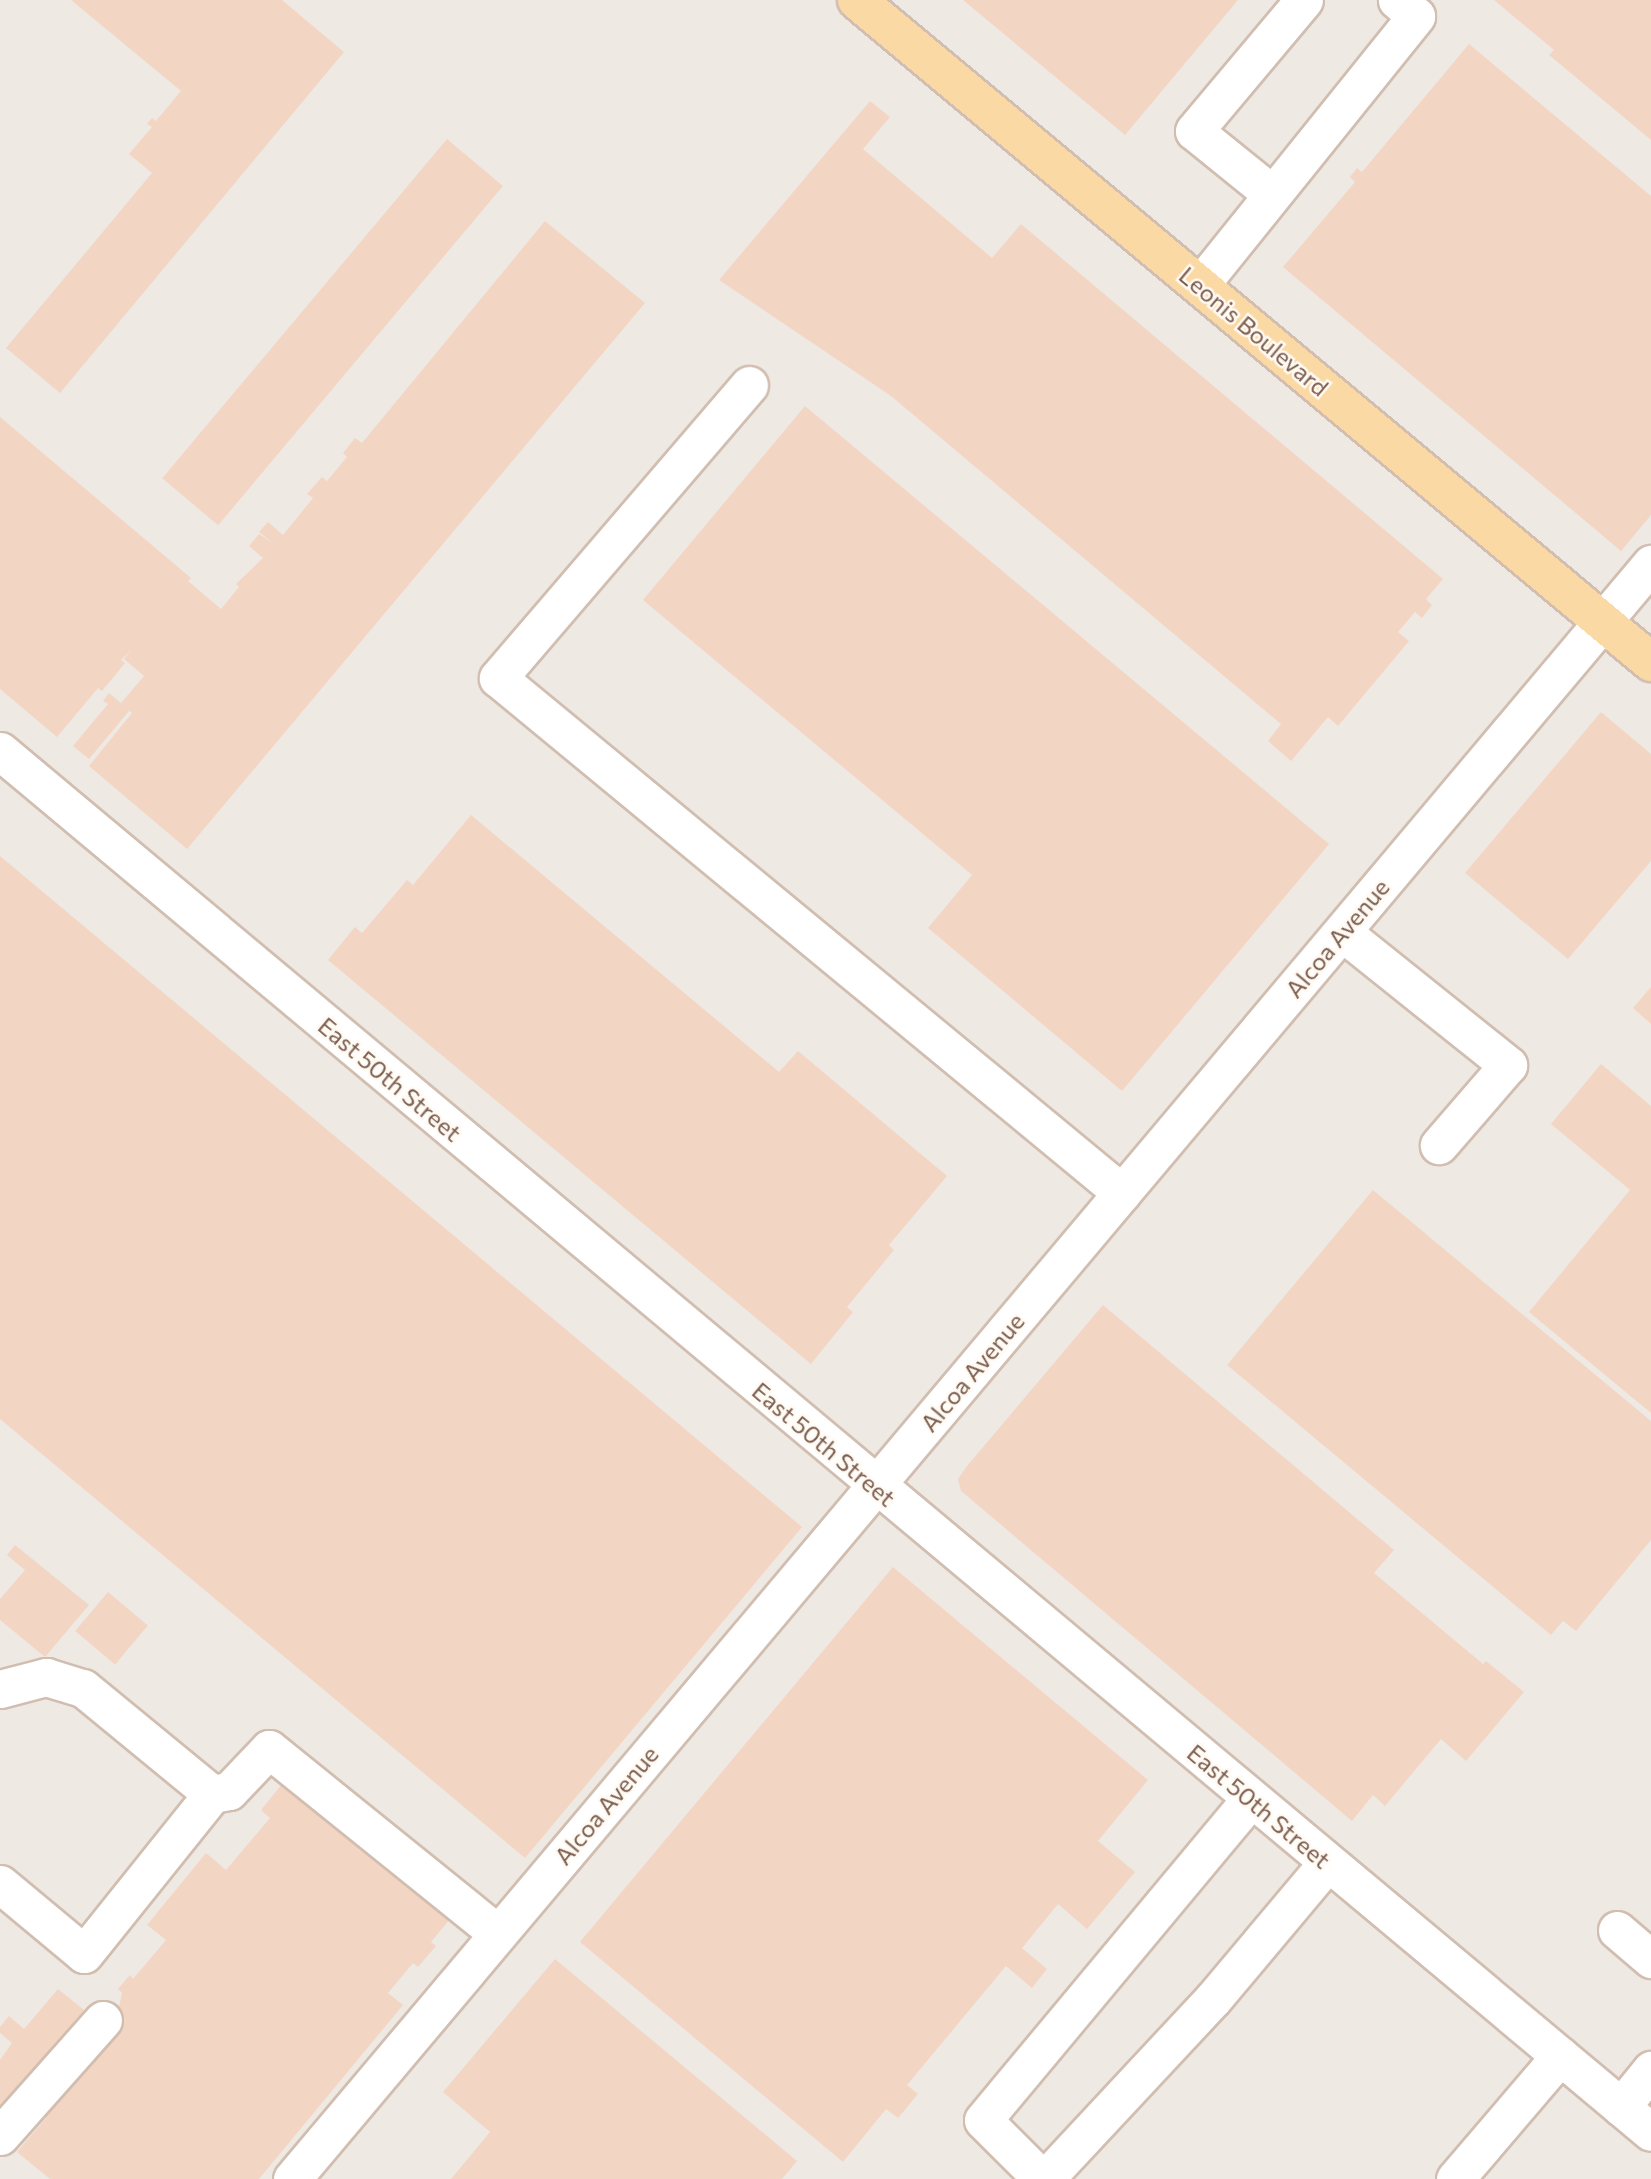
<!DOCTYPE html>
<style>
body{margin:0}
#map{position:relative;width:1651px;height:2179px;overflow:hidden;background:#fdf6ec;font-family:Commissioner,sans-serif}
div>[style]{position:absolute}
.industrial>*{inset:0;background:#efe9e4;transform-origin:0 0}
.building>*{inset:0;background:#f3d5c3;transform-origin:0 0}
.roads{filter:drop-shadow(2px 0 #d1beb0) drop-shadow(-2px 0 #d1beb0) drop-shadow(0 2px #d1beb0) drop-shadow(0 -2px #d1beb0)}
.minor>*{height:37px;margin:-18.5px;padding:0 18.5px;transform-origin:18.5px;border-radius:18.5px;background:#fff}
.major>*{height:38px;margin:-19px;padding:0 19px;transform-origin:19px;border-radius:19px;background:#fbd9a5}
span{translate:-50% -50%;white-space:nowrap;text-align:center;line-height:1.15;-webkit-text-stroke:5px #fffaf3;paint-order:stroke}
.street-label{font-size:24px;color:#7a5c4d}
</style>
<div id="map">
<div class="industrial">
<div style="left:0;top:0;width:1651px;height:2179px"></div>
</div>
<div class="building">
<div style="clip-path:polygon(71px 0,282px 0,344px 52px,60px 393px,6px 348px,152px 173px,129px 154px,152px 127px,147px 124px,152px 118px,156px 121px,181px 91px)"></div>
<div style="clip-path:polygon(963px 0,1238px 0,1125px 135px)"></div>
<div style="clip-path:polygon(1494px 0,1651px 0,1651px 140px,1549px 55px,1554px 50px)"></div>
<div style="clip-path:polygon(1469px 44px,1651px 196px,1651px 515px,1621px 551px,1283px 267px,1355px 182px,1350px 177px,1357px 168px,1362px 172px)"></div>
<div style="clip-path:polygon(870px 101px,890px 117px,863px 149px,992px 258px,1021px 224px,1443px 579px,1426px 599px,1432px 605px,1422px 618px,1415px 612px,1398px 632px,1409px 641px,1338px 726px,1328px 717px,1291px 761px,1268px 741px,1281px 724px,891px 396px,719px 280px)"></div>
<div style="left:447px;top:139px;width:73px;height:443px;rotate:40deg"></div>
<div style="clip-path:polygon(545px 221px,645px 303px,187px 849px,89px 766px,132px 713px,129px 711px,89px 759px,73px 746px,108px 704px,103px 701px,109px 693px,121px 703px,144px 676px,124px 659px,131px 650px,121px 660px,125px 663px,102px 691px,98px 688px,57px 737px,0 689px,0 417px,191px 578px,188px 581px,221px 609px,239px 587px,236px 584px,263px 558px,249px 546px,259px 534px,274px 544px,259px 532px,268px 522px,283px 535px,313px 498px,307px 494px,322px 477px,327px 481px,347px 457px,343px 453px,355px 438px,362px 443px)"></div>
<div style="clip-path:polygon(805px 406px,1329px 844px,1122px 1091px,928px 928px,972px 875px,643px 600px)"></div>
<div style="clip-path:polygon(1601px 712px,1651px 754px,1651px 861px,1568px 959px,1465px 873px)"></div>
<div style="clip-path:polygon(471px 815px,779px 1072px,798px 1051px,947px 1176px,889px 1245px,894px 1250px,847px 1307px,853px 1312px,811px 1364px,328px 960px,355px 927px,362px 933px,407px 880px,413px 885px)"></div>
<div style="clip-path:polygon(0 856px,802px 1527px,525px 1858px,0 1419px)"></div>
<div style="clip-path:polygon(1651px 987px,1651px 1024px,1633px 1008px)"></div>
<div style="clip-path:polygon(1601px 1064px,1651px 1106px,1651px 1413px,1529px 1312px,1630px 1190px,1551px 1124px)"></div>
<div style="clip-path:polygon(1373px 1190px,1651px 1421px,1651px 1540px,1576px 1631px,1563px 1621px,1551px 1635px,1227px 1365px)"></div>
<div style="clip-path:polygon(1103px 1305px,1394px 1550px,1374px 1573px,1483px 1664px,1486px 1661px,1524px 1692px,1466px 1761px,1441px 1739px,1385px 1806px,1373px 1795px,1352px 1821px,961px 1491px,958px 1479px,967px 1466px)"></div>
<div style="clip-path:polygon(15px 1545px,89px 1605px,45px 1657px,0 1620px,0 1599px,25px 1570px,7px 1555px)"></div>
<div style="clip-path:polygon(893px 1567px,1148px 1780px,1098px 1841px,1135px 1872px,1087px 1929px,1058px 1904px,1022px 1948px,1047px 1969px,1032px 1988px,1006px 1966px,907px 2085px,918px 2094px,898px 2118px,886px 2109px,843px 2162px,580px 1942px)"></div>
<div style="left:108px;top:1592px;width:52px;height:51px;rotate:40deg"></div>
<div style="clip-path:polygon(286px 1779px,455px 1913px,431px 1942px,436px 1946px,418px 1967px,413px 1963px,388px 1993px,403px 2005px,259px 2179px,50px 2179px,17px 2152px,46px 2118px,39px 2112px,65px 2081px,71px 2087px,92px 2061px,86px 2056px,118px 2011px,122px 1993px,118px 1989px,130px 1975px,133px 1979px,166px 1940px,147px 1925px,206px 1853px,226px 1870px,270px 1818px,261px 1810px)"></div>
<div style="clip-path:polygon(555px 1959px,797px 2161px,782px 2179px,451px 2179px,490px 2132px,443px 2092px)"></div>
<div style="clip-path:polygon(58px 1989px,84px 2010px,16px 2108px,6px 2100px,0 2107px,0 2060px,12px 2043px,0 2033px,0 2027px,9px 2016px,24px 2029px)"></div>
</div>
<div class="roads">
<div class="minor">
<div style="left:1272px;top:194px;width:100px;rotate:-141.1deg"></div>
<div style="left:1194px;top:131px;width:171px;rotate:-50deg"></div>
<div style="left:1200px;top:285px;width:345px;rotate:-51.2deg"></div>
<div style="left:1416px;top:16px;width:25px;rotate:-140deg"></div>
<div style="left:749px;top:385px;width:386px;rotate:130.6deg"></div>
<div style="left:498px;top:678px;width:809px;rotate:39.53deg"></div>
<div style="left:0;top:751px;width:2152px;rotate:39.91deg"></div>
<div style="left:1342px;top:932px;width:213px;rotate:38.7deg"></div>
<div style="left:1508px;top:1065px;width:106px;rotate:130.8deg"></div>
<div style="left:0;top:1689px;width:48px;rotate:-14.6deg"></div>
<div style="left:46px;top:1677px;width:39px;rotate:17deg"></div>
<div style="left:83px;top:1688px;width:167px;rotate:39.4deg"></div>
<div style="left:212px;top:1794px;width:17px;rotate:-10deg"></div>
<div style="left:229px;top:1791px;width:58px;rotate:-46.4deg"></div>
<div style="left:269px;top:1749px;width:294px;rotate:38.9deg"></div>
<div style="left:0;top:1884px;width:109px;rotate:39.8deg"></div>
<div style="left:84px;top:1954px;width:205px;rotate:-51.3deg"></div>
<div style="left:1617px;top:1930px;width:45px;rotate:40.5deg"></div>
<div style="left:1621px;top:2107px;width:48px;rotate:-51deg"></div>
<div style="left:0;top:2136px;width:155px;rotate:-48.4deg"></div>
<div style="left:292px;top:2179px;width:2111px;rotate:-49.92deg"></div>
<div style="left:1042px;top:2179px;width:83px;rotate:-135deg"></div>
<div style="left:983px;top:2120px;width:418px;rotate:-50.2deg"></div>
<div style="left:1045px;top:2179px;width:246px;rotate:-47deg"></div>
<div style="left:1213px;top:1999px;width:177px;rotate:-50deg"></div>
<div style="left:1455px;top:2179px;width:162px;rotate:-49.5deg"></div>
</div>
<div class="major">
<div style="left:857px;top:0;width:1034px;rotate:39.82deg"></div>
</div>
</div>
<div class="street-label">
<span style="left:1254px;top:331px;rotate:40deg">Leonis Boulevard</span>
<span style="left:1337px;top:938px;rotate:-50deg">Alcoa Avenue</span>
<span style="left:390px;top:1079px;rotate:40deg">East 50th Street</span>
<span style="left:972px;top:1372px;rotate:-50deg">Alcoa Avenue</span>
<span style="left:824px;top:1444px;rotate:40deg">East 50th Street</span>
<span style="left:606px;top:1805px;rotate:-50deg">Alcoa Avenue</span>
<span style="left:1259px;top:1806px;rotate:40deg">East 50th Street</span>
</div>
</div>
